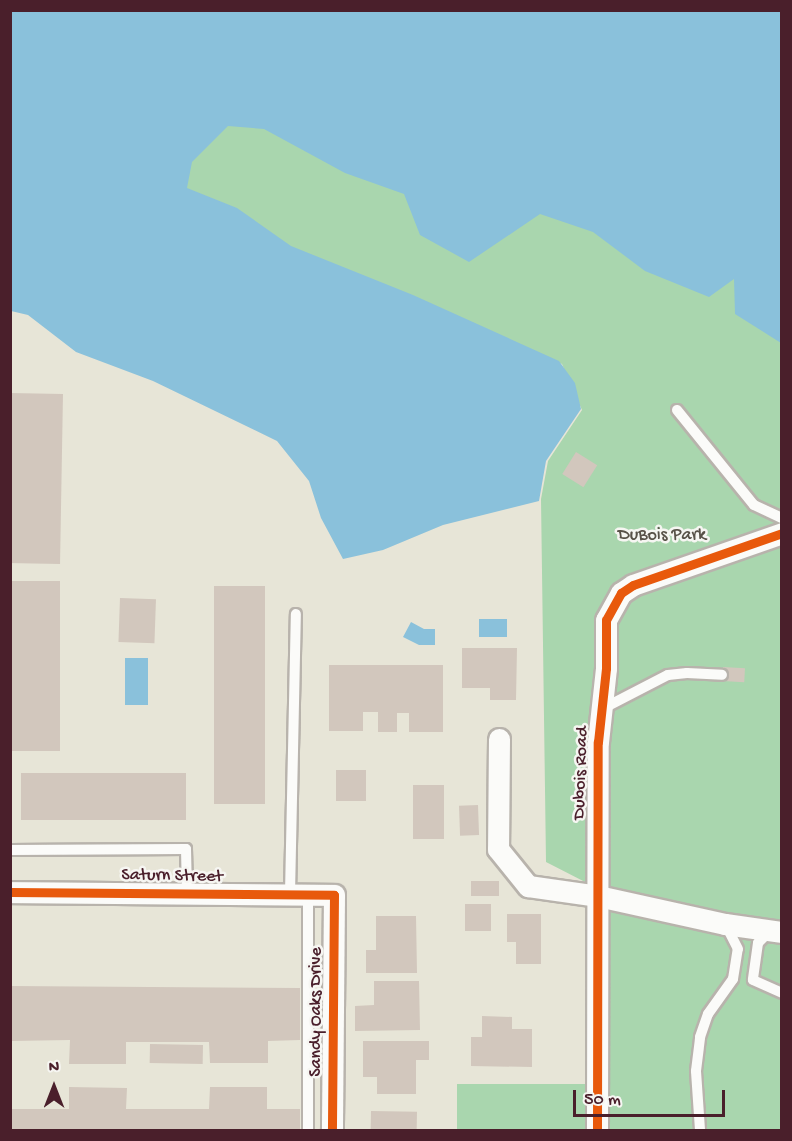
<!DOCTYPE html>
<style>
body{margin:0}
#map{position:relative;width:792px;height:1141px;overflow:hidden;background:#e7e5d7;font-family:"Gochi Hand",sans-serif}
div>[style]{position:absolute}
.green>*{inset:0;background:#a9d6ae}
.water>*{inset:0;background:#8ac1db;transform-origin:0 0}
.building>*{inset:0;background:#d2c7bd;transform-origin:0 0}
.roads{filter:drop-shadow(2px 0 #b8b3ac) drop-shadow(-2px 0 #b8b3ac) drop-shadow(0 2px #b8b3ac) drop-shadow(0 -2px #b8b3ac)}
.service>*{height:10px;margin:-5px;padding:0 5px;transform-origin:5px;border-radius:5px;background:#fbfbf9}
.minor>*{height:21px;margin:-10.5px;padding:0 10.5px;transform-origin:10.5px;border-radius:10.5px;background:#fbfbf9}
.cycleway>*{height:9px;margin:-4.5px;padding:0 4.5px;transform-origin:4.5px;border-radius:4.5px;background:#e8590c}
span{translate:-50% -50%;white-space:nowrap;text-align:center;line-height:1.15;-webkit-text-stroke:5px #f6f6f2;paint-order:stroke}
.park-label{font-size:18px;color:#585248}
.street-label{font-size:18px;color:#4a1f2b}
.frame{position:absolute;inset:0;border:12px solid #4a1f2b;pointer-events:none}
.north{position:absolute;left:24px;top:1057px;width:60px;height:60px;-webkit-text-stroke:4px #f6f6f2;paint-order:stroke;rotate:0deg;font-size:16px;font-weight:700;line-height:24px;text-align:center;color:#4a1f2b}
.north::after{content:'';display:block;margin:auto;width:21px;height:27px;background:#4a1f2b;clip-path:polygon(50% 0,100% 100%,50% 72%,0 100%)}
.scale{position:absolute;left:573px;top:1090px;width:152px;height:27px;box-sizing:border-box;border:3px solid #4a1f2b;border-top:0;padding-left:8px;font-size:18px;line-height:21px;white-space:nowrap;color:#4a1f2b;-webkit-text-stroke:4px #f6f6f2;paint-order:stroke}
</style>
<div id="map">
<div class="green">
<div style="clip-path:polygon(227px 124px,263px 127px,423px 167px,735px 276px,781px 280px,781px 1130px,457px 1130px,457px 1084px,592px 1084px,589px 884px,546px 862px,541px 499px,548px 461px,582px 410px,562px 364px,256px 232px,186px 189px,189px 162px)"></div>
</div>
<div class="water">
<div style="clip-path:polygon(10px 11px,781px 11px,781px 343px,735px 314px,734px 279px,709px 297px,645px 271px,593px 232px,540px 214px,469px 262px,420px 235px,404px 194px,345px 173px,264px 129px,228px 126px,192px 162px,187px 188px,237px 208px,291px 246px,413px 295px,559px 361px,575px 383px,581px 409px,546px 461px,539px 501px,443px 525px,383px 550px,343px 559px,321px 518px,309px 481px,277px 441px,153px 381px,76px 352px,28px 315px,11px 311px)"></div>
<div style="left:479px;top:619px;width:28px;height:18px"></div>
<div style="clip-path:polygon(411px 622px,424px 629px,435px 629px,435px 645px,419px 645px,403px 637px)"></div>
<div style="left:125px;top:658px;width:23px;height:47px"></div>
</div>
<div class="building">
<div style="left:10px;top:393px;width:53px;height:170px;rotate:1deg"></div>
<div style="left:576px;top:452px;width:25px;height:26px;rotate:32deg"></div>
<div style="left:10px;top:581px;width:50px;height:170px"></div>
<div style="left:214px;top:586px;width:51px;height:218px"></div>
<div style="left:120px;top:598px;width:36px;height:44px;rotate:2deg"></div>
<div style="clip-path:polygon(462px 648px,517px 648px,516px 700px,490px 700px,490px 688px,462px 688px)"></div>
<div style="clip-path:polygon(329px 665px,443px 665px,443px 732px,409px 732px,409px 713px,397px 713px,397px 732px,378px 732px,378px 712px,363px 712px,363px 731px,329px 731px)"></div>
<div style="left:723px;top:667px;width:22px;height:14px;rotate:3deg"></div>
<div style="left:336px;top:770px;width:30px;height:31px"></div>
<div style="left:21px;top:773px;width:165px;height:47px"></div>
<div style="left:413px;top:785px;width:31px;height:54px"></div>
<div style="left:478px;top:805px;width:30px;height:19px;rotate:88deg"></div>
<div style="left:471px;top:881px;width:28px;height:15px"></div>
<div style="left:465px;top:904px;width:26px;height:27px"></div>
<div style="clip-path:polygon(507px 914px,541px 914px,541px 964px,516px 964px,516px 942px,507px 942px)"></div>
<div style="clip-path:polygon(376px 916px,416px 916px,417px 973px,366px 973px,366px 950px,376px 950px)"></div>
<div style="clip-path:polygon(374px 981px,419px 981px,420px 1030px,355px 1031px,355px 1006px,374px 1005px)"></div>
<div style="clip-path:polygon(10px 986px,300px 988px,300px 1040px,268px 1041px,268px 1063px,210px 1063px,209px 1042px,126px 1042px,126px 1064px,69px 1064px,70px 1040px,10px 1041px)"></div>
<div style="clip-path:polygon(482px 1016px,512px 1017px,512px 1029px,532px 1029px,532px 1067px,471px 1066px,471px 1037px,482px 1037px)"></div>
<div style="clip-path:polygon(363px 1041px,429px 1041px,429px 1060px,416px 1060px,416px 1094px,377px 1094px,377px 1077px,363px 1077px)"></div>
<div style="left:150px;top:1044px;width:53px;height:19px;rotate:1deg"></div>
<div style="clip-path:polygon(69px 1087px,127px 1088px,126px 1109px,209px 1109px,210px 1087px,267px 1087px,267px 1109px,300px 1109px,300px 1130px,10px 1130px,10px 1109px,69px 1109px)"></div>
<div style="left:371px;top:1111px;width:46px;height:19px;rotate:1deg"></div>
</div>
<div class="roads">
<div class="service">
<div style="left:677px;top:410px;width:122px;rotate:51deg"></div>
<div style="left:754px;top:505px;width:31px;rotate:25deg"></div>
<div style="left:602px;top:709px;width:74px;rotate:-27.3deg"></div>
<div style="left:668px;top:675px;width:19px;rotate:-6deg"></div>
<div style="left:687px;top:673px;width:35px;rotate:3deg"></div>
<div style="left:10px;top:850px;width:176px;rotate:-0.3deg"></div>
<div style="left:186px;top:849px;width:44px;rotate:88.7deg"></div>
<div style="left:290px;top:894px;width:280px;rotate:-88.8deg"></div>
<div style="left:308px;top:894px;width:236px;rotate:90deg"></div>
<div style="left:770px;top:931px;width:17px;rotate:135deg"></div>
<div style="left:758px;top:943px;width:37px;rotate:98deg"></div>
<div style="left:753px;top:980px;width:32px;rotate:24deg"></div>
<div style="left:700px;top:1130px;width:59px;rotate:-93.9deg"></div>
<div style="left:696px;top:1071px;width:34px;rotate:-83deg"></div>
<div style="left:700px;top:1037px;width:24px;rotate:-71deg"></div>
<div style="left:708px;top:1014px;width:43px;rotate:-54.5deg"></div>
<div style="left:733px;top:979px;width:30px;rotate:-81deg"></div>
<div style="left:738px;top:949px;width:28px;rotate:-117deg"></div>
</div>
<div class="minor">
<div style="left:499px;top:739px;width:110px;rotate:90.5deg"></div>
<div style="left:498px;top:849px;width:48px;rotate:51deg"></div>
<div style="left:528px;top:886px;width:71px;rotate:8.1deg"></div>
<div style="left:598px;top:896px;width:130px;rotate:12.4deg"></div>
<div style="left:725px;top:924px;width:58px;rotate:8deg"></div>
<div style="left:10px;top:892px;width:324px;rotate:0.5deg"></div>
<div style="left:334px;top:895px;width:235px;rotate:90.5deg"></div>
<div style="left:597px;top:1130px;width:388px;rotate:-89.9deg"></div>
<div style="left:598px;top:742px;width:74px;rotate:-83.8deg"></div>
<div style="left:606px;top:668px;width:48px;rotate:-90deg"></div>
<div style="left:606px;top:620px;width:31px;rotate:-61deg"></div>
<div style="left:621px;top:593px;width:14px;rotate:-34deg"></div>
<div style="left:633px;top:585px;width:158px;rotate:-19.2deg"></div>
</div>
</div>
<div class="cycleway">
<div style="left:10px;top:892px;width:324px;rotate:0.5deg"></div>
<div style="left:334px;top:895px;width:235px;rotate:90.5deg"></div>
<div style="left:597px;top:1130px;width:388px;rotate:-89.9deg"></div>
<div style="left:598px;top:742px;width:74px;rotate:-83.8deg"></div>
<div style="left:606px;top:668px;width:48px;rotate:-90deg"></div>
<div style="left:606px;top:620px;width:31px;rotate:-61deg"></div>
<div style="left:621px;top:593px;width:14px;rotate:-34deg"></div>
<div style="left:633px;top:585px;width:158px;rotate:-19.2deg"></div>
</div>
<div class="park-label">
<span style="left:662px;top:536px">DuBois Park</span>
</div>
<div class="street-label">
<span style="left:582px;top:773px;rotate:-88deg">Dubois Road</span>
<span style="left:172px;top:877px;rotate:1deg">Saturn Street</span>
<span style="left:317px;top:1012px;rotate:-90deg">Sandy Oaks Drive</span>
</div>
<div class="frame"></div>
<div class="north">N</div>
<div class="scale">50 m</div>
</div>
